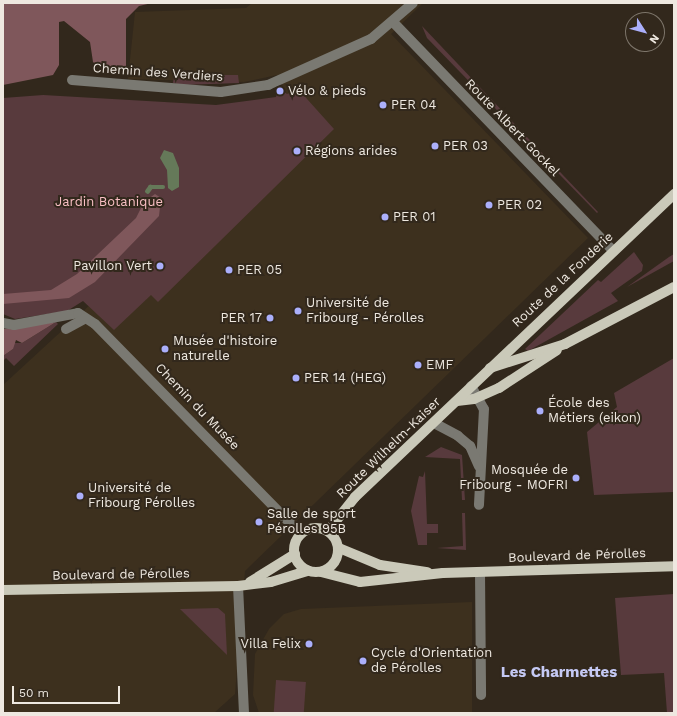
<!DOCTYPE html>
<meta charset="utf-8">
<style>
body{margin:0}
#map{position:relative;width:677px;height:716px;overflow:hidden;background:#32281c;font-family:"Work Sans",sans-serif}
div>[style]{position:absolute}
.built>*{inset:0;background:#3d301e}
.green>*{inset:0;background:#583a3d;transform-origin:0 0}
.forest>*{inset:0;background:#7f575b}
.water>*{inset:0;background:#657959}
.stream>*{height:4.5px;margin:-2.25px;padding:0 2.25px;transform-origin:2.25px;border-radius:2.25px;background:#657959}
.minor>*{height:10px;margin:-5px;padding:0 5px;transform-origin:5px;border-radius:5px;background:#7a7972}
.major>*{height:10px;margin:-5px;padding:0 5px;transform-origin:5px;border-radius:5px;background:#cac9b9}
.major>.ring{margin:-5px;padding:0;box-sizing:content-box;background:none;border:10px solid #cac9b9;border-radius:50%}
.dots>*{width:11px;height:11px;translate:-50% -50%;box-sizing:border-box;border:2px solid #32281c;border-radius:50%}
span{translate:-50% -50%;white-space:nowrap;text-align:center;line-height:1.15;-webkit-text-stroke:4px #32281c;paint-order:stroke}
.street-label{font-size:13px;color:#eee8e0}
.poi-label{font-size:13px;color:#eee8e0}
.left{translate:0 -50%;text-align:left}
.right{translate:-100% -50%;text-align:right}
.park-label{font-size:13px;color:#f9bfc4}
.quarter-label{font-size:15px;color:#c5c9f4;font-weight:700}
.frame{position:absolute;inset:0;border:4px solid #eee8e0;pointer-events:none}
.north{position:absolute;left:625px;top:12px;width:40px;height:40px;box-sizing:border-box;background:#32281c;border:1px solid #7d756a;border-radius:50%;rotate:126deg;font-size:11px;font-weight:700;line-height:16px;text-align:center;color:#eee8e0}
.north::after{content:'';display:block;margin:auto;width:14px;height:18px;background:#abaffb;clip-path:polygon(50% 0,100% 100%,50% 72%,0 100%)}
.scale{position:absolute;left:12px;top:686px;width:108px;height:18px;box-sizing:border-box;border:2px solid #eee8e0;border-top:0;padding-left:5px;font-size:12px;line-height:14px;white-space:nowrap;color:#eee8e0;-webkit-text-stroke:3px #32281c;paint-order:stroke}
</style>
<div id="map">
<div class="built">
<div style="clip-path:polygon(252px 3px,423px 3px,391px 34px,588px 238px,245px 571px,235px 694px,214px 713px,3px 713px,3px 385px,297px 114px,277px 75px,244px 82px,128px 79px,135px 12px,246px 8px)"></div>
<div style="clip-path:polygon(472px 602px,472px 713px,259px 713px,253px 695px,255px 654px,269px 629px,284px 614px,301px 609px)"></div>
</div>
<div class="green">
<div style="clip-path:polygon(422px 26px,598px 212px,597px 213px,427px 38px)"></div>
<div style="clip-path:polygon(174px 75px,238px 75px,239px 83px,181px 85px,173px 83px)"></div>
<div style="clip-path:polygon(279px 87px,287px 94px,299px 90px,334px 129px,158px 302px,151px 295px,114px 330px,83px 301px,67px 311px,15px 319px,3px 314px,3px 98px,43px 95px,216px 105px,276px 97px)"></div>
<div style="clip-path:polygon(634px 252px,643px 265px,642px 271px,611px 293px,618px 301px,528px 351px,525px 349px,598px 280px,601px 282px)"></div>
<div style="clip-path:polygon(674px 254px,674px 261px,627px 287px,669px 257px)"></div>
<div style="clip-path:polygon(56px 322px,58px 324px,14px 366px,6px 358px,3px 361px,3px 356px,13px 349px,12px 343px,22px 343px)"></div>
<div style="clip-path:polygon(674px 358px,674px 492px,594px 495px,587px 432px,617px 407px,614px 393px)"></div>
<div style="clip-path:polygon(441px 447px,462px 455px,465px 500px,462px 500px,460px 459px,425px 457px)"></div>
<div style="clip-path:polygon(425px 471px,427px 524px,438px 524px,438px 533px,427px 533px,427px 545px,418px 545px,411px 511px,419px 476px,423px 477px)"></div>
<div style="clip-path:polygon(462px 513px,465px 513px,466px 550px,437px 548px,463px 546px)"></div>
<div style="clip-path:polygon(674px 594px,674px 713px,667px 713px,664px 673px,621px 675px,615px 598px)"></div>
<div style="clip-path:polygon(218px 608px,225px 614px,227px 655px,180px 609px)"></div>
<div style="left:276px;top:680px;width:30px;height:33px;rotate:4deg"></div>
</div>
<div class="forest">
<div style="clip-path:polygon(3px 3px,152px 3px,139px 6px,126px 19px,126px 72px,100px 68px,93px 62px,90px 42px,64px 21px,59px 22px,59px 65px,53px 75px,3px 85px)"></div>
<div style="clip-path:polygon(155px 194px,161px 198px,159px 216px,95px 282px,69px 298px,3px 304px,3px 294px,51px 290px,77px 274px,136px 218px,144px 202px)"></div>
<div style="clip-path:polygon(56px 322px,22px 343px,16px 340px,13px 349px,3px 356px,3px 329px)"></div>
</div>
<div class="water">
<div style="clip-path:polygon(164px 150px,173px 153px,179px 168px,179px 187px,172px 191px,168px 188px,167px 170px,160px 158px)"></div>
</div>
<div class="stream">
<div style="left:147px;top:191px;width:5px;rotate:-53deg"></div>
<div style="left:150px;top:187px;width:13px"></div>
</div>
<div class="minor">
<div style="left:393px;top:22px;width:318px;rotate:46.1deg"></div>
<div style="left:72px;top:80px;width:149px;rotate:4.6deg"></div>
<div style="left:221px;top:92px;width:48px;rotate:-8.5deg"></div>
<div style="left:268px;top:85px;width:113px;rotate:-24.1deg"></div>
<div style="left:371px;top:39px;width:55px;rotate:-40.6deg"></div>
<div style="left:3px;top:323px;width:11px;rotate:10deg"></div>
<div style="left:14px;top:325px;width:65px;rotate:-10.6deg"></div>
<div style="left:78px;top:313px;width:20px;rotate:33deg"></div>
<div style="left:95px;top:324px;width:294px;rotate:45.6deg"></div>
<div style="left:66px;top:329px;width:21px;rotate:-29deg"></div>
<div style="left:471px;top:386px;width:26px;rotate:61deg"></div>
<div style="left:484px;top:409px;width:96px;rotate:93deg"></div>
<div style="left:434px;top:423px;width:27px;rotate:28deg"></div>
<div style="left:458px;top:436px;width:16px;rotate:40deg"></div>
<div style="left:470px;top:446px;width:22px;rotate:66deg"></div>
<div style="left:480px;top:572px;width:123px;rotate:89.5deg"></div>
<div style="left:238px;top:586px;width:127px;rotate:87.3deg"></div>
</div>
<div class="major">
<div style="left:490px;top:368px;width:79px;rotate:-17.7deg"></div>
<div style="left:565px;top:344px;width:123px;rotate:-27.6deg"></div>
<div style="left:457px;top:401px;width:17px;rotate:-7deg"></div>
<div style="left:474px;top:399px;width:27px;rotate:-24deg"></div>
<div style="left:499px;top:388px;width:69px;rotate:-33.2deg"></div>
<div class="ring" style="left:294px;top:528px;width:34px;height:34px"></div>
<div style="left:328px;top:531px;width:43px;rotate:-51.5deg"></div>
<div style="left:355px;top:497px;width:440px;rotate:-43.5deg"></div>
<div style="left:339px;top:548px;width:44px;rotate:22.5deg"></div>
<div style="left:380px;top:565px;width:48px;rotate:8.5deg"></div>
<div style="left:321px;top:572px;width:40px;rotate:14.4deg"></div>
<div style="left:360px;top:582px;width:83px;rotate:-6.2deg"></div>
<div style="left:443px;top:573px;width:231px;rotate:-1.7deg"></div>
<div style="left:250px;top:582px;width:53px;rotate:-31.9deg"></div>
<div style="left:3px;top:590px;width:235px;rotate:-1deg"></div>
<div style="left:238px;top:586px;width:33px;rotate:-7deg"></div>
<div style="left:271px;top:582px;width:39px;rotate:-17deg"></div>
</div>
<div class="dots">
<div style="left:280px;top:91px;background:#abaffb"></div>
<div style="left:383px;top:105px;background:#abaffb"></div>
<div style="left:435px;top:146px;background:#abaffb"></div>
<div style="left:297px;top:151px;background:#abaffb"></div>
<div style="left:489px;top:205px;background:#abaffb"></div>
<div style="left:385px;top:217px;background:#abaffb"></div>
<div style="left:160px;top:266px;background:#abaffb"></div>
<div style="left:229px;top:270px;background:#abaffb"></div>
<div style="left:298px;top:311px;background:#abaffb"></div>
<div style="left:270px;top:318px;background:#abaffb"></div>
<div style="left:165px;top:349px;background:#abaffb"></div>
<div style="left:418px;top:365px;background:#abaffb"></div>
<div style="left:296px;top:378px;background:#abaffb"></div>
<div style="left:540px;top:411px;background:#abaffb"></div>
<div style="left:576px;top:478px;background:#abaffb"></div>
<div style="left:80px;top:496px;background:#abaffb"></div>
<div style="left:259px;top:522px;background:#abaffb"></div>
<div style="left:309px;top:644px;background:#abaffb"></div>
<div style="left:363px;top:661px;background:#abaffb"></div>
</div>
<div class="street-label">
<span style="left:158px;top:73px;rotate:4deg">Chemin des Verdiers</span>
<span style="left:512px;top:128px;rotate:46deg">Route Albert-Gockel</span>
<span style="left:563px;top:280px;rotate:-43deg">Route de la Fonderie</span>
<span style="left:197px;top:407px;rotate:46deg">Chemin du Musée</span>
<span style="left:389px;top:448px;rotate:-44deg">Route Wilhelm-Kaiser</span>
<span style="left:577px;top:556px;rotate:-2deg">Boulevard de Pérolles</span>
<span style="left:121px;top:575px;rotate:-1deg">Boulevard de Pérolles</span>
</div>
<div class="poi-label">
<span class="left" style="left:288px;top:91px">Vélo &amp; pieds</span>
<span class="left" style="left:391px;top:105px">PER 04</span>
<span class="left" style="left:443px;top:146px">PER 03</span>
<span class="left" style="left:305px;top:151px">Régions arides</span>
<span class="left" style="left:497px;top:205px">PER 02</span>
<span class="left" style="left:393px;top:217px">PER 01</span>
<span class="right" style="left:152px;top:266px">Pavillon Vert</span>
<span class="left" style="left:237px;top:270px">PER 05</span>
<span class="left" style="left:306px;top:311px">Université de<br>Fribourg - Pérolles</span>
<span class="right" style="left:262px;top:318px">PER 17</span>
<span class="left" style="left:173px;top:349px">Musée d'histoire<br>naturelle</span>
<span class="left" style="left:426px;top:365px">EMF</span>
<span class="left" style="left:304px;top:378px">PER 14 (HEG)</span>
<span class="left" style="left:548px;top:411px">École des<br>Métiers (eikon)</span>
<span class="right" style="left:568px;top:478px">Mosquée de<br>Fribourg - MOFRI</span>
<span class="left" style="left:88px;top:496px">Université de<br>Fribourg Pérolles</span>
<span class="left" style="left:267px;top:522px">Salle de sport<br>Pérolles 95B</span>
<span class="right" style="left:301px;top:644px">Villa Felix</span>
<span class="left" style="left:371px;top:661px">Cycle d'Orientation<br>de Pérolles</span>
</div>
<div class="park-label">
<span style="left:109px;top:202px">Jardin Botanique</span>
</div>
<div class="quarter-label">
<span style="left:559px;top:673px">Les Charmettes</span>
</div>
<div class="frame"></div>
<div class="north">N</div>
<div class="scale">50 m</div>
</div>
